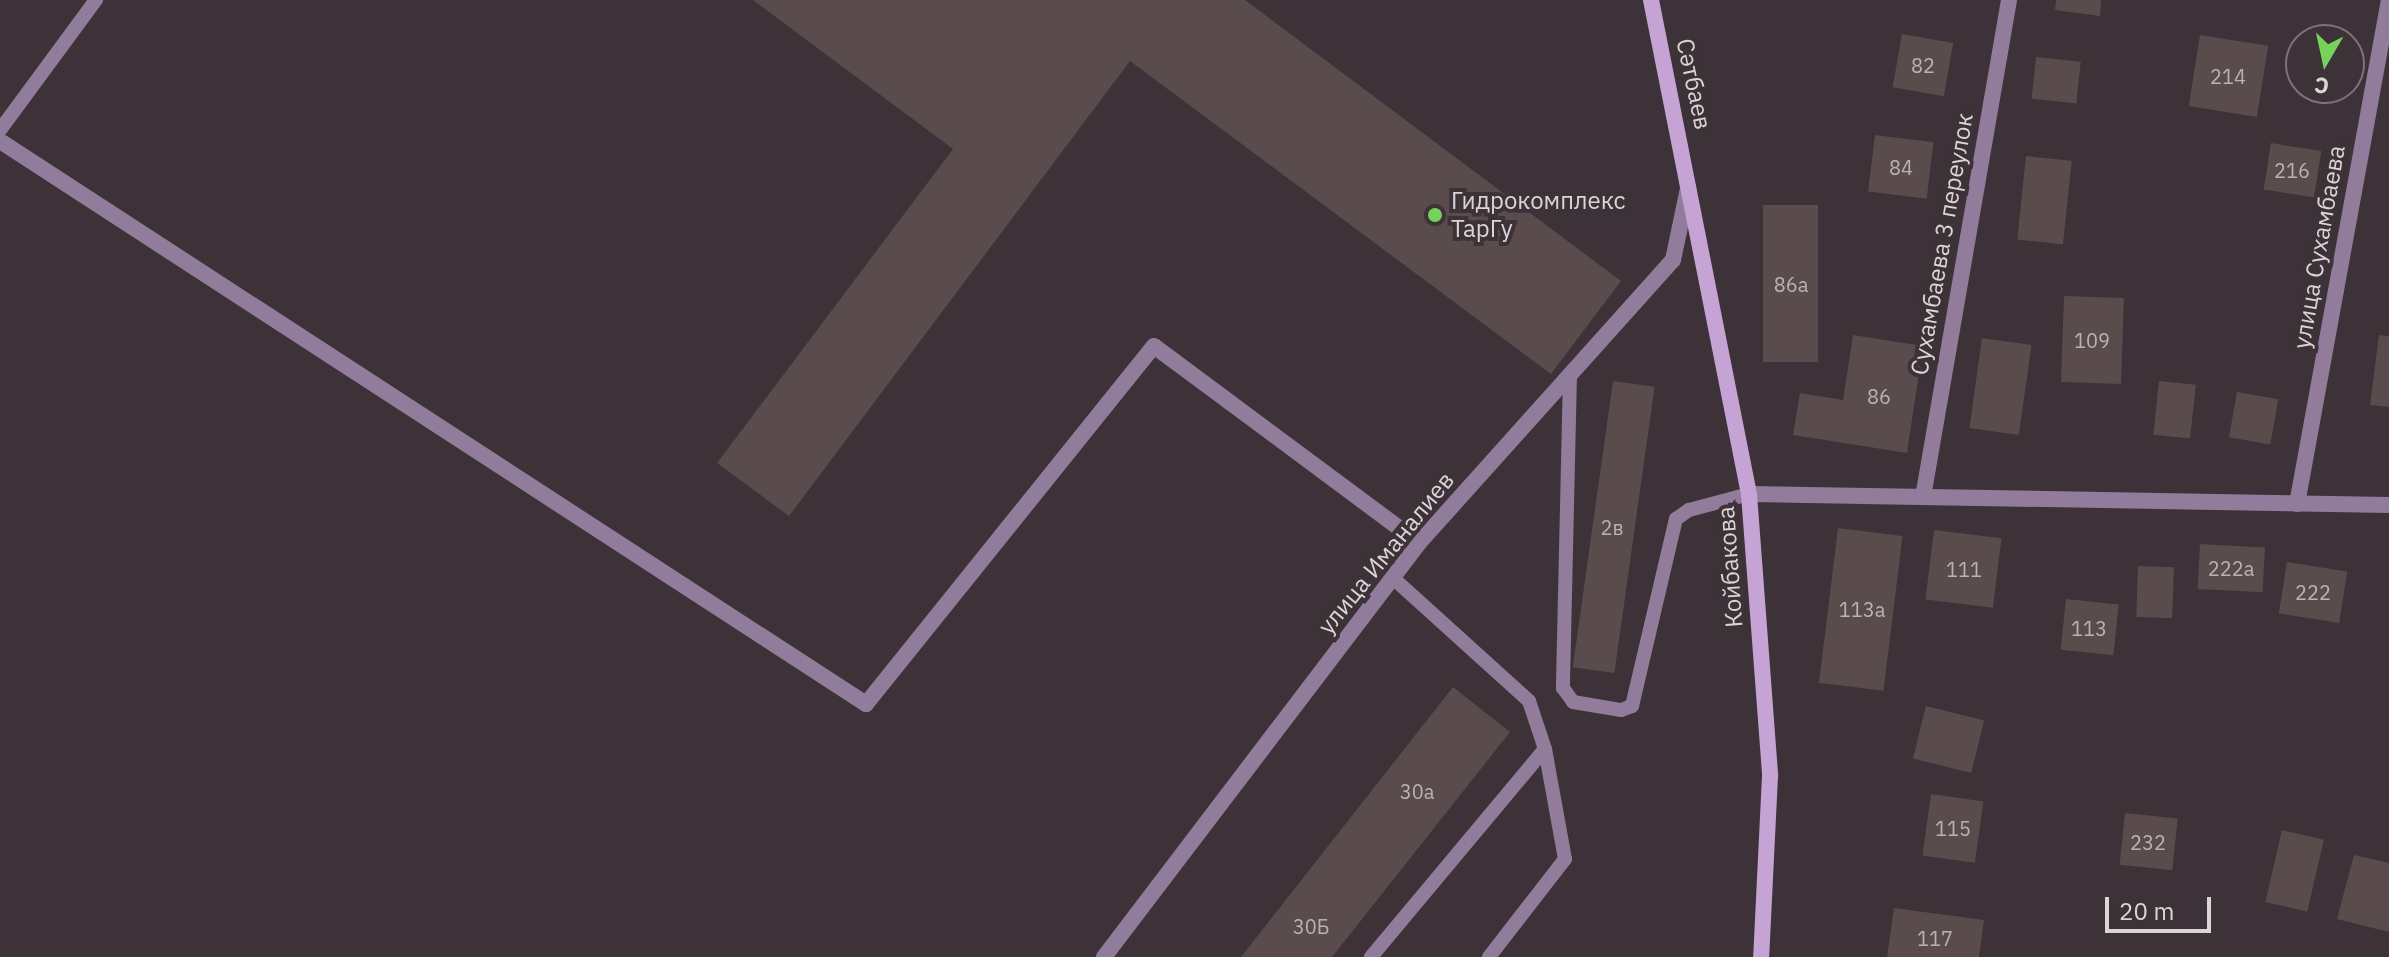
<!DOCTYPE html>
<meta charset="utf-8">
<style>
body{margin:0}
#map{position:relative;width:2389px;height:957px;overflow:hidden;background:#3d3238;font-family:"IBM Plex Sans",sans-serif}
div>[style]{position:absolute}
.building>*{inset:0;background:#5a4b4c;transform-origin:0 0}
.lane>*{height:14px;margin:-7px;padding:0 7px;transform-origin:7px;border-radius:7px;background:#917c9b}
.street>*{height:16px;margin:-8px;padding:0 8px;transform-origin:8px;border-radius:8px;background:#917c9b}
.secondary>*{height:16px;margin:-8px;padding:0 8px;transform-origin:8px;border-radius:8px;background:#c5a3d5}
.dots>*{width:22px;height:22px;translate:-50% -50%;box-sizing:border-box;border:4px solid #3d3238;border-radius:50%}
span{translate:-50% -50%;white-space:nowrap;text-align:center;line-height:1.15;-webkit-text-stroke:8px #3d3238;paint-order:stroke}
.number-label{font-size:20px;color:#bcb2b5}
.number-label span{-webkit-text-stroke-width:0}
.street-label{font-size:24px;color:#dcd5d8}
.poi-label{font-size:24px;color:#dcd5d8}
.left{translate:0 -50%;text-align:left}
.north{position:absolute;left:2285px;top:24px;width:80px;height:80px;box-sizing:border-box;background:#3d3238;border:2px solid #7d7378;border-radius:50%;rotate:189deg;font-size:22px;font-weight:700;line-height:32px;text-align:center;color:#dcd5d8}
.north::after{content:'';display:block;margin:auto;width:28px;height:36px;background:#77d259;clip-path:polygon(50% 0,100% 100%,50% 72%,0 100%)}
.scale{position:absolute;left:2105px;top:897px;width:106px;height:36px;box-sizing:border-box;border:4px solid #dcd5d8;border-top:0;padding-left:10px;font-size:24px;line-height:28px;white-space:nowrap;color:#dcd5d8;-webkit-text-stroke:6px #3d3238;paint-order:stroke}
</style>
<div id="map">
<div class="building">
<div style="clip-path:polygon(753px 0,1245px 0,1621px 281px,1551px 374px,1130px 61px,789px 516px,717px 463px,953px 149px)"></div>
<div style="clip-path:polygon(2056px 0,2101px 0,2100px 16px,2055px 10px)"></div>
<div style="left:1902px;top:34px;width:52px;height:54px;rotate:10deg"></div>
<div style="left:2200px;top:35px;width:69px;height:72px;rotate:9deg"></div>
<div style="left:2036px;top:57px;width:45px;height:42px;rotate:6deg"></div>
<div style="left:1875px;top:135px;width:59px;height:57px;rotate:7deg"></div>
<div style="left:2271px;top:143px;width:51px;height:47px;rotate:9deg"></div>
<div style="left:2026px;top:156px;width:46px;height:84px;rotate:6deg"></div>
<div style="left:1818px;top:205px;width:157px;height:55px;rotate:90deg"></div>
<div style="left:2064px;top:296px;width:60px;height:86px;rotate:2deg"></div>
<div style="clip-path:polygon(1853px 335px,1923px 346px,1907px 453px,1793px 435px,1800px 393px,1843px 400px)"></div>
<div style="clip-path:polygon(2379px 335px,2389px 336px,2389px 407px,2370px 405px)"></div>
<div style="left:1982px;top:338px;width:50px;height:91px;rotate:8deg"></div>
<div style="left:1613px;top:381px;width:42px;height:289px;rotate:8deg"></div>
<div style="left:2159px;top:381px;width:37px;height:54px;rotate:6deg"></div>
<div style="left:2237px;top:392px;width:42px;height:46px;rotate:10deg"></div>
<div style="left:1838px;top:528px;width:65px;height:156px;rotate:7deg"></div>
<div style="left:1934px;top:530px;width:68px;height:70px;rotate:7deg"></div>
<div style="left:2200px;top:544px;width:65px;height:45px;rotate:3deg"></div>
<div style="left:2287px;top:562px;width:61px;height:52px;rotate:9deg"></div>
<div style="left:2138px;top:566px;width:36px;height:51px;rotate:2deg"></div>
<div style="left:2066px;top:599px;width:53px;height:51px;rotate:6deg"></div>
<div style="clip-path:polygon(1453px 687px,1510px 732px,1332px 957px,1241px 957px)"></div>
<div style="left:1926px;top:706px;width:60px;height:54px;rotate:14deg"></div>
<div style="left:1931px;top:794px;width:53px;height:62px;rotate:8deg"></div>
<div style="left:2125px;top:813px;width:53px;height:52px;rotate:6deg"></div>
<div style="left:2282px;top:830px;width:43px;height:74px;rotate:13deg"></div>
<div style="clip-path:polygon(2354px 855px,2389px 863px,2389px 932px,2337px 919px)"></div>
<div style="clip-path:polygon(1894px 908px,1984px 920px,1979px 957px,1887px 957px)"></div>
</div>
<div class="lane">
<div style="left:0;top:130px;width:162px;rotate:-53.6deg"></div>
<div style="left:1570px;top:374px;width:314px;rotate:91.3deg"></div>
<div style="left:1563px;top:688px;width:17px;rotate:54deg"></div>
<div style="left:1573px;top:702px;width:49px;rotate:9.5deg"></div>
<div style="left:1621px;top:710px;width:12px;rotate:-20deg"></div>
<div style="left:1632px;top:706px;width:192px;rotate:-76.8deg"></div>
<div style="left:1676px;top:519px;width:16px;rotate:-35deg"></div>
<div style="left:1689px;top:510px;width:62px;rotate:-14.9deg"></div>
<div style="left:1393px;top:578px;width:183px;rotate:42.1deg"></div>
<div style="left:1529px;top:701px;width:51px;rotate:71.6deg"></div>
<div style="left:1545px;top:749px;width:112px;rotate:79.7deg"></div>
<div style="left:1565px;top:859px;width:124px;rotate:127.8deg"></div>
<div style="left:1371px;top:957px;width:271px;rotate:-50.1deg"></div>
</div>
<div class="street">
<div style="left:0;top:141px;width:1033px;rotate:33.03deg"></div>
<div style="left:866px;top:704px;width:459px;rotate:-51.2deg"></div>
<div style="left:1154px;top:346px;width:330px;rotate:36.6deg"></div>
<div style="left:1749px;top:494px;width:640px;rotate:0.98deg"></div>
<div style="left:1923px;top:497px;width:504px;rotate:-80.18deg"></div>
<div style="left:2297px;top:504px;width:512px;rotate:-79.66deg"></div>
<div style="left:1104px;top:957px;width:520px;rotate:-52.73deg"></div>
<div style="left:1419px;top:543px;width:380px;rotate:-48.1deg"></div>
<div style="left:1673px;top:260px;width:74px;rotate:-78.2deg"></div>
</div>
<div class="secondary">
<div style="left:1651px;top:0;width:504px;rotate:78.78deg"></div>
<div style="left:1749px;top:494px;width:283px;rotate:85.7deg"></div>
<div style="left:1770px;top:776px;width:181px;rotate:92.8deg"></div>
</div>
<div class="dots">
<div style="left:1435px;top:215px;background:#77d259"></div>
</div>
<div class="number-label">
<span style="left:1923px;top:65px">82</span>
<span style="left:2228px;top:76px">214</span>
<span style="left:1901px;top:167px">84</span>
<span style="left:2292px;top:170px">216</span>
<span style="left:1791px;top:284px">86а</span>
<span style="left:2092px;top:340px">109</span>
<span style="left:1879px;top:396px">86</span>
<span style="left:1612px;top:527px">2в</span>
<span style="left:2231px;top:568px">222а</span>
<span style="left:1964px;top:569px">111</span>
<span style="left:2313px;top:592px">222</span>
<span style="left:1862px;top:609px">113а</span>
<span style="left:2089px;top:628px">113</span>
<span style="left:1417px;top:791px">30а</span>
<span style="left:1953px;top:828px">115</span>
<span style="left:2148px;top:842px">232</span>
<span style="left:1311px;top:926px">30Б</span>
<span style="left:1935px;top:938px">117</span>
</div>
<div class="street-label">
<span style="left:1694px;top:84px;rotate:78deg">Сәтбаев</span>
<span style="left:1942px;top:244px;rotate:-80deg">Сухамбаева 3 переулок</span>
<span style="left:2319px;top:247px;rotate:-80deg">улица Сухамбаева</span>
<span style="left:1386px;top:553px;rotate:-51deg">улица Иманалиев</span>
<span style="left:1730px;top:567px;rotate:-94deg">Койбакова</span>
</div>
<div class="poi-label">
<span class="left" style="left:1451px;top:215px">Гидрокомплекс<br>ТарГу</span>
</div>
<div class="north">С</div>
<div class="scale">20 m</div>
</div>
